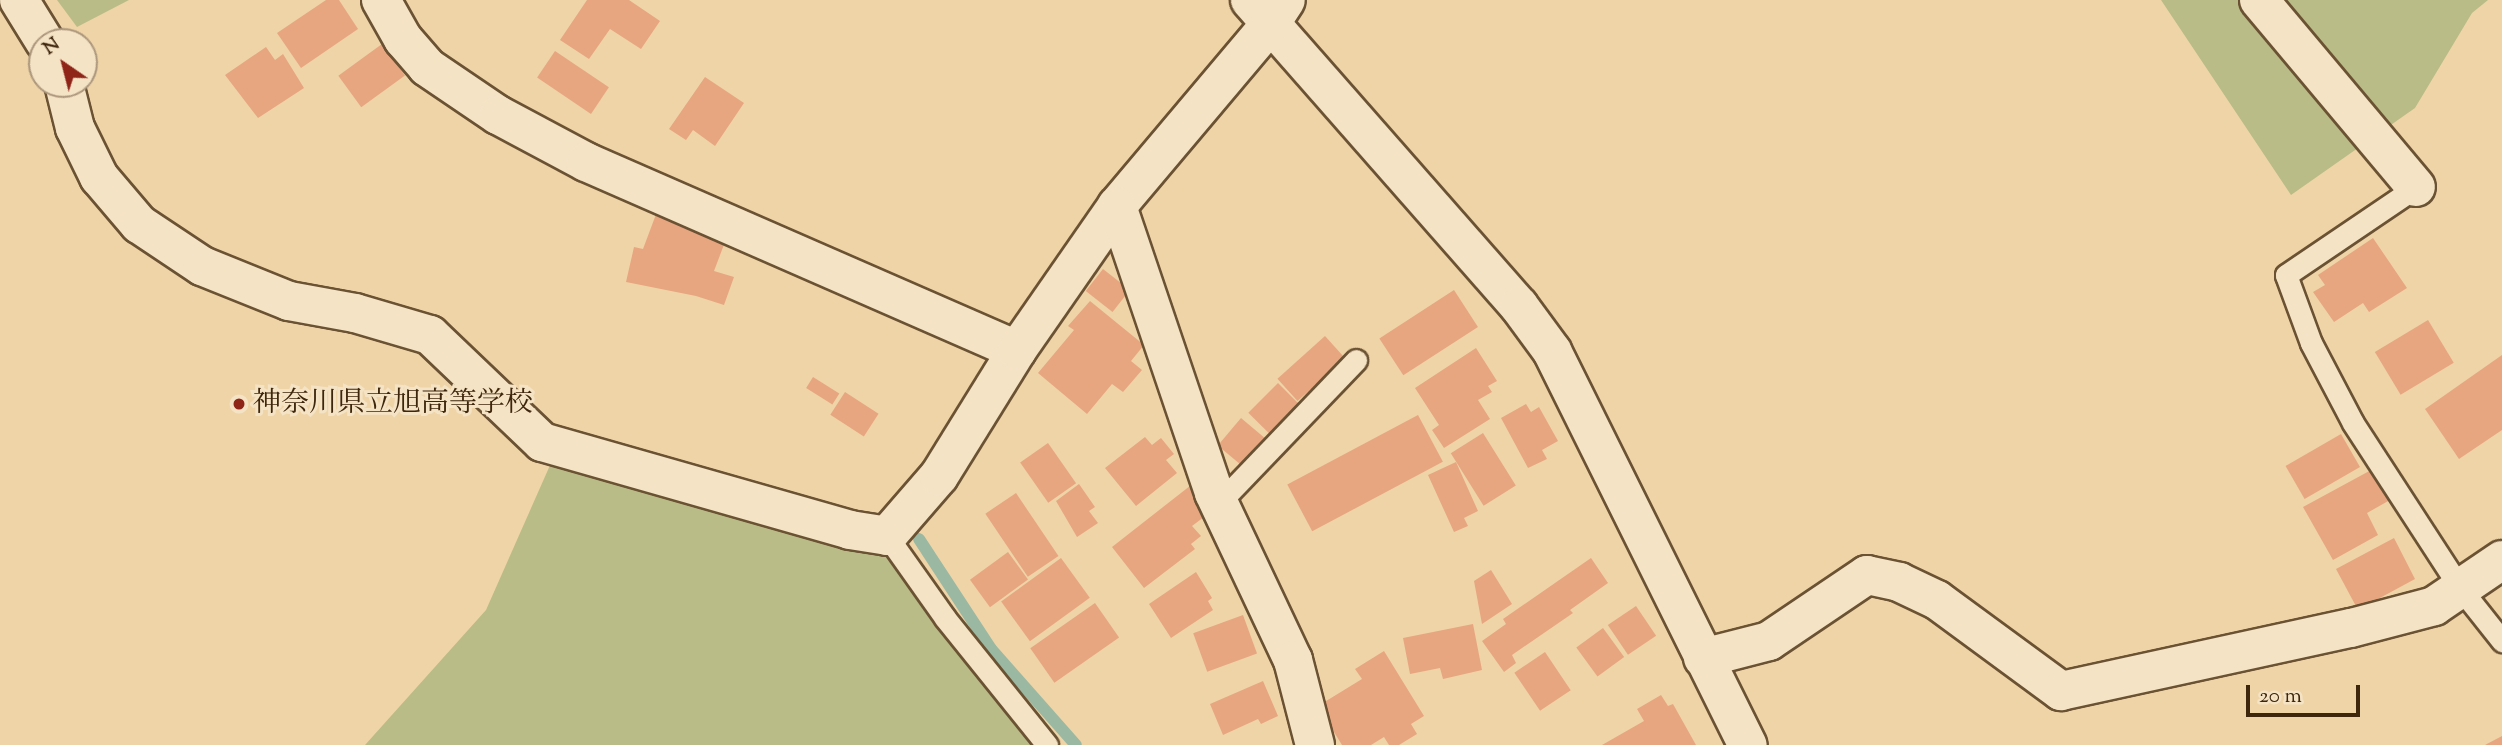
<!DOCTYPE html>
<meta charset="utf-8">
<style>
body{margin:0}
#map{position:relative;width:2502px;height:745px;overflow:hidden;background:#efd4a7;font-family:"Sorts Mill Goudy","Noto Serif JP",serif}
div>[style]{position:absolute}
.green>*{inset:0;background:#babc87}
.stream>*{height:12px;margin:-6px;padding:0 6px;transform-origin:6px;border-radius:6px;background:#9bb9a2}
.building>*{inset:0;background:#e7a680;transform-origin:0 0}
.roads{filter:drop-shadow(2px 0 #6a5233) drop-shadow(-2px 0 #6a5233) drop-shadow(0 2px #6a5233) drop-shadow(0 -2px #6a5233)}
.service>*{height:21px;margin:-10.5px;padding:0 10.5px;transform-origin:10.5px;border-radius:10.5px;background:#f5e3c6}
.minor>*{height:38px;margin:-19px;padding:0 19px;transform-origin:19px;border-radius:19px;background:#f5e3c6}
.dots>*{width:19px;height:19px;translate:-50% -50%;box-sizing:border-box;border:4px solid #f5e3c6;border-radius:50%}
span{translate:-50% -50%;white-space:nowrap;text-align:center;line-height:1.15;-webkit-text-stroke:6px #f5e3c6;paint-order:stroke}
.poi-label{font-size:28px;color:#3e260c}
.left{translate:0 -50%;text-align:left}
.north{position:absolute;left:28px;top:28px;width:70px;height:70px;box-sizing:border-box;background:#f5e3c6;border:2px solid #ac977c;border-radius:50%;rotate:325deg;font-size:19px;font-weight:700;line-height:28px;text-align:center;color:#3e260c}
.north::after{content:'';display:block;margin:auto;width:24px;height:32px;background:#8f2418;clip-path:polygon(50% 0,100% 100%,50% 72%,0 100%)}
.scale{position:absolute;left:2246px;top:685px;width:114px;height:32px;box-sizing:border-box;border:4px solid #3e260c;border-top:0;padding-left:9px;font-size:21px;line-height:24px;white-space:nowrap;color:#3e260c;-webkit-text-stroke:5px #f5e3c6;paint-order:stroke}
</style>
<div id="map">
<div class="green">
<div style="clip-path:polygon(57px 0,129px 0,77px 27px)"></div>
<div style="clip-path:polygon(2161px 0,2488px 0,2472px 13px,2415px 108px,2291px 195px)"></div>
<div style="clip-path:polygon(551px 463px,881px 551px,1040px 745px,365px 745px,486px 610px)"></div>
</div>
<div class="stream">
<div style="left:919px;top:539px;width:131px;rotate:56.8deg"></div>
<div style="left:991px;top:649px;width:128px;rotate:48.5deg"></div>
</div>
<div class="building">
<div style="clip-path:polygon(326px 0,339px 0,358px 29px,301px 68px,277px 33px)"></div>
<div style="clip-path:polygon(587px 0,629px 0,660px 21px,641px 49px,610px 29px,589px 59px,560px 40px)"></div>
<div style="left:382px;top:44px;width:39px;height:54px;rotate:54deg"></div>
<div style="clip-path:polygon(266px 47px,275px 60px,283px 54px,304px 88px,258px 118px,225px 75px)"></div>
<div style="left:555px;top:51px;width:65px;height:32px;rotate:34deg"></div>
<div style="clip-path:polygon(705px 77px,744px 103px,715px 146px,693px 130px,686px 140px,669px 129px)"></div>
<div style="clip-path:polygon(658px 209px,728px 234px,714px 271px,734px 277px,724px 305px,696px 296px,626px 282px,634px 247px,643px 249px)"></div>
<div style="clip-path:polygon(2373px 238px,2407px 288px,2369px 312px,2363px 303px,2334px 322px,2313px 292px,2325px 285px,2318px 275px)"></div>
<div style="left:1103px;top:269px;width:34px;height:28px;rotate:38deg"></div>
<div style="left:1454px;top:290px;width:44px;height:89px;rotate:57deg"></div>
<div style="clip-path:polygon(1090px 301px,1144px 345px,1131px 361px,1142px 370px,1123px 392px,1112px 384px,1087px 414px,1038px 373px,1074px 330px,1068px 326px)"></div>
<div style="left:2428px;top:320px;width:50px;height:62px;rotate:59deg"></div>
<div style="left:1325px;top:336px;width:30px;height:64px;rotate:48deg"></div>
<div style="clip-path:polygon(1476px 348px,1497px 381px,1488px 386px,1492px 392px,1478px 400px,1490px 419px,1444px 448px,1432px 430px,1439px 425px,1415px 388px)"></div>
<div style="clip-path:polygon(2502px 355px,2502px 430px,2459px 459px,2425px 409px)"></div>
<div style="left:813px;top:377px;width:31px;height:13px;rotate:32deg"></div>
<div style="left:1278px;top:383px;width:31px;height:42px;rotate:45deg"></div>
<div style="left:845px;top:392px;width:40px;height:27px;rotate:33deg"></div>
<div style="clip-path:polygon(1526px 404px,1531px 412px,1539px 407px,1558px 441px,1542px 450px,1547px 459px,1528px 468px,1501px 418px)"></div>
<div style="left:1418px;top:415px;width:53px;height:148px;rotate:62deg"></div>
<div style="left:1241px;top:418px;width:33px;height:36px;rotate:40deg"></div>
<div style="left:1483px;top:433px;width:62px;height:38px;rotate:58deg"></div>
<div style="left:2341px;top:434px;width:38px;height:64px;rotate:60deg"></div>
<div style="clip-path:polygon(1145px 437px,1152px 445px,1161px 438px,1174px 454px,1166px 460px,1177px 473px,1136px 506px,1105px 468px)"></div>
<div style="left:1048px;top:443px;width:49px;height:34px;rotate:55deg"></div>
<div style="clip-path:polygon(1456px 462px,1478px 511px,1464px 518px,1468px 526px,1454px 532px,1428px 475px)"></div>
<div style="clip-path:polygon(2373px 469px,2390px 500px,2367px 513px,2378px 535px,2333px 560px,2303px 507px)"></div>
<div style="clip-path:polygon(1195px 482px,1212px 511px,1192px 526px,1201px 536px,1191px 544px,1195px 549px,1144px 588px,1112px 547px)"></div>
<div style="clip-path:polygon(1079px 484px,1095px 507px,1089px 511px,1098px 523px,1077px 537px,1056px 501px)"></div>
<div style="left:1016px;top:493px;width:76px;height:37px;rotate:56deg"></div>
<div style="clip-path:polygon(2394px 538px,2415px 579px,2378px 599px,2382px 605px,2358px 610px,2336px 569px)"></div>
<div style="left:1008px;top:552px;width:34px;height:47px;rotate:54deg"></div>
<div style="left:1061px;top:558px;width:49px;height:74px;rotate:54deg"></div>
<div style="clip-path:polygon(1591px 558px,1608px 583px,1570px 610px,1573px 613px,1512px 655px,1516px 663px,1504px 672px,1482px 641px,1506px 624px,1503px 619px)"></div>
<div style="clip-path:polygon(1491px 570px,1512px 604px,1482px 624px,1474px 581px)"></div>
<div style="clip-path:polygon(1196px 572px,1212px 598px,1208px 601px,1213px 610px,1171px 638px,1149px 604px)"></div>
<div style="left:1095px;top:603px;width:42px;height:79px;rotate:55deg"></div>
<div style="left:1636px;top:606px;width:36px;height:34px;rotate:56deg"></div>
<div style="left:1243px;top:615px;width:41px;height:53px;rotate:70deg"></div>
<div style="clip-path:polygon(1473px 624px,1482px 670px,1443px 679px,1440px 668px,1410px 674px,1403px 638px)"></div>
<div style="left:1603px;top:628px;width:36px;height:33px;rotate:54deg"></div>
<div style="clip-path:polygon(1384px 651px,1424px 716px,1411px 724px,1417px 734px,1399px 745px,1389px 745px,1384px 737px,1371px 745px,1342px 745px,1318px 706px,1362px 679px,1355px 669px)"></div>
<div style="left:1545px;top:652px;width:46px;height:37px;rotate:56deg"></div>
<div style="clip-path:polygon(1263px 681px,1278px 716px,1261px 724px,1258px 719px,1223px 735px,1210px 704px)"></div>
<div style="clip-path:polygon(1661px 695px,1668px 706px,1673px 704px,1696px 745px,1602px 745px,1644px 721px,1637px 709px)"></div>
<div style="clip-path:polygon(2502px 736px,2502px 745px,2485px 745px)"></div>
</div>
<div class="roads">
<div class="service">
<div style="left:2416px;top:187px;width:157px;rotate:145.9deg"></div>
<div style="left:2286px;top:275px;width:72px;rotate:69.8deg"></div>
<div style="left:2311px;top:343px;width:90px;rotate:62.3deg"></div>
<div style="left:2353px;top:423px;width:197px;rotate:57deg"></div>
<div style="left:2460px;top:588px;width:68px;rotate:51.6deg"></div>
<div style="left:1219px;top:503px;width:198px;rotate:-46.2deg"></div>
<div style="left:887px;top:536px;width:100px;rotate:54.7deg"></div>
<div style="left:945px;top:618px;width:163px;rotate:51.2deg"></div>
</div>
<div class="minor">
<div style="left:19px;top:0;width:49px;rotate:58.2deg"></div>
<div style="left:381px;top:0;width:45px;rotate:60.6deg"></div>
<div style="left:403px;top:39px;width:37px;rotate:49deg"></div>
<div style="left:427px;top:67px;width:86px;rotate:34.1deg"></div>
<div style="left:498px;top:115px;width:100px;rotate:28.1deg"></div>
<div style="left:586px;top:162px;width:470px;rotate:23.6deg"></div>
<div style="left:1250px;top:0;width:407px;rotate:48.7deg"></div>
<div style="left:1519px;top:306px;width:56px;rotate:53.7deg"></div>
<div style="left:1552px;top:351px;width:440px;rotate:63.6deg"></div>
<div style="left:2259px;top:0;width:244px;rotate:50deg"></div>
<div style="left:64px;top:84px;width:45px;rotate:76deg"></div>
<div style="left:75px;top:128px;width:55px;rotate:63.9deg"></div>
<div style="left:99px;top:177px;width:62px;rotate:49.6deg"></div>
<div style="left:139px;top:224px;width:76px;rotate:33.7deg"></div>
<div style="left:202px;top:266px;width:94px;rotate:21.9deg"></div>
<div style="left:289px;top:301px;width:67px;rotate:10.3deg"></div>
<div style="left:355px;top:313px;width:78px;rotate:16.3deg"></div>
<div style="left:430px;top:335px;width:155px;rotate:43.7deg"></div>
<div style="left:542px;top:442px;width:320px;rotate:15.9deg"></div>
<div style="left:850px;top:530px;width:37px;rotate:9deg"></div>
<div style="left:887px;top:536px;width:79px;rotate:-49.1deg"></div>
<div style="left:939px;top:476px;width:148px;rotate:-58.2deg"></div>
<div style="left:1017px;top:350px;width:175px;rotate:-55.2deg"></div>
<div style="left:1117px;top:206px;width:239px;rotate:-49.9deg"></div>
<div style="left:1271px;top:23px;width:27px;rotate:-57deg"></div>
<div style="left:1117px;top:206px;width:303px;rotate:71.3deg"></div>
<div style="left:1214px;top:493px;width:185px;rotate:64.7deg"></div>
<div style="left:1293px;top:660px;width:88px;rotate:75.5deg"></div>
<div style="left:1703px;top:658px;width:68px;rotate:-14.4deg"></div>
<div style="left:1769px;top:641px;width:118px;rotate:-34deg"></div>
<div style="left:1867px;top:575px;width:33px;rotate:12deg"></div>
<div style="left:1899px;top:582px;width:42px;rotate:25.3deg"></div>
<div style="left:1937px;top:600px;width:154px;rotate:36.3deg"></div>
<div style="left:2061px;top:691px;width:297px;rotate:-12.3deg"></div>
<div style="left:2351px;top:628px;width:86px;rotate:-14.8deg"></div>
<div style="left:2434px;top:606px;width:82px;rotate:-34.1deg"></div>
</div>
</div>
<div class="dots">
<div style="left:239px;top:404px;background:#8f2418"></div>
</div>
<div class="poi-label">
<span class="left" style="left:253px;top:404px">神奈川県立旭高等学校</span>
</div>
<div class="north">N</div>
<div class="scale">20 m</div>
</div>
